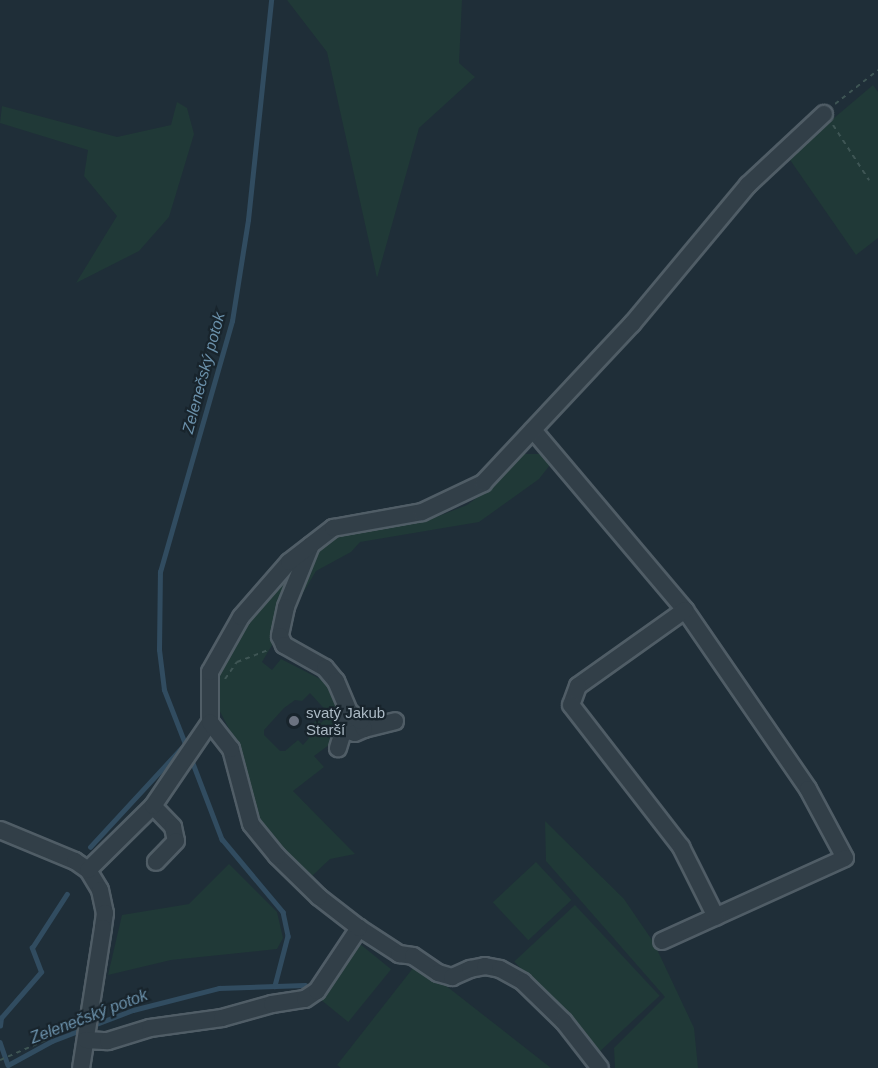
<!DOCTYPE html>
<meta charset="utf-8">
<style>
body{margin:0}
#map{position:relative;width:878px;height:1068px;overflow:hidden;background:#1f2e38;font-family:Arial,sans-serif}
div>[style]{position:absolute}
.green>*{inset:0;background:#203937;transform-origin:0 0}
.stream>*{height:4.5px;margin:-2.25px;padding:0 2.25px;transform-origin:2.25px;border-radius:2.25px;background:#314c60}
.path>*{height:2px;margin-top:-1px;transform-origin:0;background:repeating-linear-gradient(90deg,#3e5554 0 4.5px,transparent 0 9px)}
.roads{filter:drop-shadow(2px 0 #505d66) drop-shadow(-2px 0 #505d66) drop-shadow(0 2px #505d66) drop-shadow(0 -2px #505d66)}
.minor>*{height:16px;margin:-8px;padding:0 8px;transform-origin:8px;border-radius:8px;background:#323f48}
.dots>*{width:16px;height:16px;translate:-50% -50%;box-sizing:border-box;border:3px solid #18242c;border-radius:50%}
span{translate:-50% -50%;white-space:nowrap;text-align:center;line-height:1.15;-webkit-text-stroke:4.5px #18242c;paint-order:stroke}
.poi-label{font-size:15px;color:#acbac5}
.left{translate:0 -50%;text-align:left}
.water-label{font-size:16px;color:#6b91ab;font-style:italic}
</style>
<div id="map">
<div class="green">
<div style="clip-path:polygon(287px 0,462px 0,459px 63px,475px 77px,419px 128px,377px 278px,327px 52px)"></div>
<div style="clip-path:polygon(873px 85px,878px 92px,878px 238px,856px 255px,788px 157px)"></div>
<div style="clip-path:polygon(177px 102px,187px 108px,194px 134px,169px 217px,139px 251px,76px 283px,117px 216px,84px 176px,88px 150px,0 123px,2px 106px,117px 137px,171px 125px)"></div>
<div style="clip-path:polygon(evenodd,517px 454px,540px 454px,553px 461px,539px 479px,479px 522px,360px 542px,351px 552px,316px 571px,262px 662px,272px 670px,281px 659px,332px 685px,340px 715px,333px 742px,314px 756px,324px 767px,293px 791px,355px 854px,330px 859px,312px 876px,280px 849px,259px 817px,238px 746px,215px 702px,216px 677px,252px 612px,295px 563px,334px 537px,361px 530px,426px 521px,467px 505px,486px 491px,517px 454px,310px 693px,329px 714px,321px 723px,318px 719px,307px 729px,305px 734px,309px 738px,303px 745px,298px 740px,285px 751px,280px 751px,264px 735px,264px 730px,284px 708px,295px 700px,302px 701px,310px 693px)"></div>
<div style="clip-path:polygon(545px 821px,624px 899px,654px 943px,694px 1028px,698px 1068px,615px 1068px,614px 1048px,665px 997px,546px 861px)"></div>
<div style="left:536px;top:862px;width:52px;height:59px;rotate:47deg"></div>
<div style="clip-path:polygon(229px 864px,277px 912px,283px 938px,277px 949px,171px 960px,108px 975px,122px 915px,189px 904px)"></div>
<div style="left:575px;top:905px;width:124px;height:83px;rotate:47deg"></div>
<div style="left:360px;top:944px;width:40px;height:68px;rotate:39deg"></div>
<div style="clip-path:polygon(417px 963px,551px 1068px,341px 1068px,337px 1065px)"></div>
</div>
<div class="stream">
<div style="left:191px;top:758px;width:87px;rotate:69.1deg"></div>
<div style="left:222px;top:839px;width:95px;rotate:50.1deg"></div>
<div style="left:283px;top:912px;width:25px;rotate:78deg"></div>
<div style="left:288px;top:936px;width:52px;rotate:104.6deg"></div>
<div style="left:90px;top:847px;width:140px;rotate:-47.3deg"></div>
<div style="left:185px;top:744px;width:58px;rotate:-111.3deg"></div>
<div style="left:164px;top:690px;width:40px;rotate:-97.1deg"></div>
<div style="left:159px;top:650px;width:78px;rotate:-89.3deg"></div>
<div style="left:160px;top:572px;width:261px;rotate:-74deg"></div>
<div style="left:232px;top:321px;width:102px;rotate:-81deg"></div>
<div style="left:248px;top:220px;width:221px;rotate:-84deg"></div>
<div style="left:0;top:1026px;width:8px;rotate:-83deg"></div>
<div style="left:1px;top:1018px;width:61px;rotate:-49deg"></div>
<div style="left:41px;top:972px;width:26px;rotate:-111deg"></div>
<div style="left:32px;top:948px;width:64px;rotate:-57.1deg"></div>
<div style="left:91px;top:1026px;width:45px;rotate:-20.9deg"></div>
<div style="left:133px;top:1010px;width:89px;rotate:-14.3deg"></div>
<div style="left:219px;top:988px;width:86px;rotate:-2deg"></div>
<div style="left:0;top:1042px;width:24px;rotate:71deg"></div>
<div style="left:8px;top:1065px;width:50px;rotate:-28.6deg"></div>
<div style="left:52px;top:1041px;width:33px;rotate:-21deg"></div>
</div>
<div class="path">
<div style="left:835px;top:104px;width:55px;rotate:-38.3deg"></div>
<div style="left:833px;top:125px;width:66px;rotate:56.8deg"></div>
<div style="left:225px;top:679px;width:21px;rotate:-55deg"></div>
<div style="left:237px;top:662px;width:33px;rotate:-21deg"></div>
<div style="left:0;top:1060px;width:77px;rotate:-23.6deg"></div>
</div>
<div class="roads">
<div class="minor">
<div style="left:533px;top:430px;width:236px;rotate:49.8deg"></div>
<div style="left:685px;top:610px;width:217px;rotate:55.5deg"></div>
<div style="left:808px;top:789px;width:78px;rotate:61.8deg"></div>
<div style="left:845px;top:858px;width:201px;rotate:155.6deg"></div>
<div style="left:311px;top:545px;width:67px;rotate:112deg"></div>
<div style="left:286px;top:607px;width:30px;rotate:102deg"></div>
<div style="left:280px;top:636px;width:10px;rotate:66deg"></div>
<div style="left:284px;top:645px;width:47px;rotate:29.3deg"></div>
<div style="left:325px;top:668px;width:17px;rotate:50deg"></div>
<div style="left:336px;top:681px;width:34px;rotate:67deg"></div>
<div style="left:349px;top:712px;width:38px;rotate:107deg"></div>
<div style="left:685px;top:610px;width:131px;rotate:144.6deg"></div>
<div style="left:578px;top:686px;width:20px;rotate:110deg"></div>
<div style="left:571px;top:705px;width:180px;rotate:52.2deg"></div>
<div style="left:681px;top:847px;width:78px;rotate:63.4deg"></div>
<div style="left:364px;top:729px;width:32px;rotate:-14deg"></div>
<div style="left:344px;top:730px;width:11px;rotate:15deg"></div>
<div style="left:355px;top:733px;width:10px;rotate:-24deg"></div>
<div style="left:364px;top:729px;width:9px;rotate:-111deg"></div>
<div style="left:361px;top:721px;width:15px;rotate:-143deg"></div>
<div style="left:153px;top:806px;width:29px;rotate:46deg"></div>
<div style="left:173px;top:827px;width:14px;rotate:78deg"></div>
<div style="left:176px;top:841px;width:29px;rotate:134deg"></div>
<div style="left:0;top:830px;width:81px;rotate:22.5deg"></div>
<div style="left:75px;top:861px;width:16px;rotate:35deg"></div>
<div style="left:88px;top:870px;width:23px;rotate:59deg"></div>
<div style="left:100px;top:890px;width:24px;rotate:78deg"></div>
<div style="left:105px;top:913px;width:15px;rotate:98deg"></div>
<div style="left:103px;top:928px;width:142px;rotate:98.9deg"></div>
<div style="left:88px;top:870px;width:91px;rotate:-44.6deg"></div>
<div style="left:153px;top:806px;width:102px;rotate:-55.8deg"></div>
<div style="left:210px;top:722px;width:50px;rotate:-90deg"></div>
<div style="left:210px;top:672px;width:63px;rotate:-60.6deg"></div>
<div style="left:241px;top:617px;width:73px;rotate:-48.9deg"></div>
<div style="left:289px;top:562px;width:56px;rotate:-37.7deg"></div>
<div style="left:333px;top:528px;width:90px;rotate:-10.2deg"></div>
<div style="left:422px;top:512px;width:68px;rotate:-25.4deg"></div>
<div style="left:483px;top:483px;width:218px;rotate:-46.9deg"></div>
<div style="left:632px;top:324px;width:181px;rotate:-50.2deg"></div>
<div style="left:748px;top:185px;width:104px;rotate:-43.1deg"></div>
<div style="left:359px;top:928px;width:48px;rotate:33deg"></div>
<div style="left:399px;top:954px;width:14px;rotate:8deg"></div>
<div style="left:413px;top:956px;width:30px;rotate:34deg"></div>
<div style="left:438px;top:973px;width:15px;rotate:16deg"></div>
<div style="left:452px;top:977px;width:20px;rotate:-24deg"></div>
<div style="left:470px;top:969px;width:15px;rotate:-11deg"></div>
<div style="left:485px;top:966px;width:15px;rotate:11deg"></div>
<div style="left:500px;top:969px;width:26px;rotate:29deg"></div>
<div style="left:523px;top:982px;width:57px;rotate:44.3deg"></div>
<div style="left:564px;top:1022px;width:58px;rotate:52deg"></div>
<div style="left:86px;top:1040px;width:22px;rotate:3deg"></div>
<div style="left:108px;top:1041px;width:44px;rotate:-17.2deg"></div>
<div style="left:150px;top:1028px;width:73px;rotate:-7.9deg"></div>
<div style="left:222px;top:1018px;width:52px;rotate:-15.6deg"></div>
<div style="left:272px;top:1004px;width:33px;rotate:-9deg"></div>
<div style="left:305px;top:999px;width:14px;rotate:-34deg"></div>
<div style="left:317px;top:991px;width:76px;rotate:-56.3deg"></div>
<div style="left:359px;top:928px;width:51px;rotate:-142.2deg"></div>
<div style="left:319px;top:897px;width:59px;rotate:-135.7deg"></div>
<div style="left:277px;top:856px;width:41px;rotate:-129.1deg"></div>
<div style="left:251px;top:824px;width:78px;rotate:-104.9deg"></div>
<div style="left:231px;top:749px;width:34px;rotate:-128deg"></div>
</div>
</div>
<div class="dots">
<div style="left:294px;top:721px;background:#6b7280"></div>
</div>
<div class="poi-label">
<span class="left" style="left:306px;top:721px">svatý Jakub<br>Starší</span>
</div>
<div class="water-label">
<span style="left:204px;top:373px;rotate:-75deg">Zelenečský potok</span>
<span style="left:89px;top:1017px;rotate:-21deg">Zelenečský potok</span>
</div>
</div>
